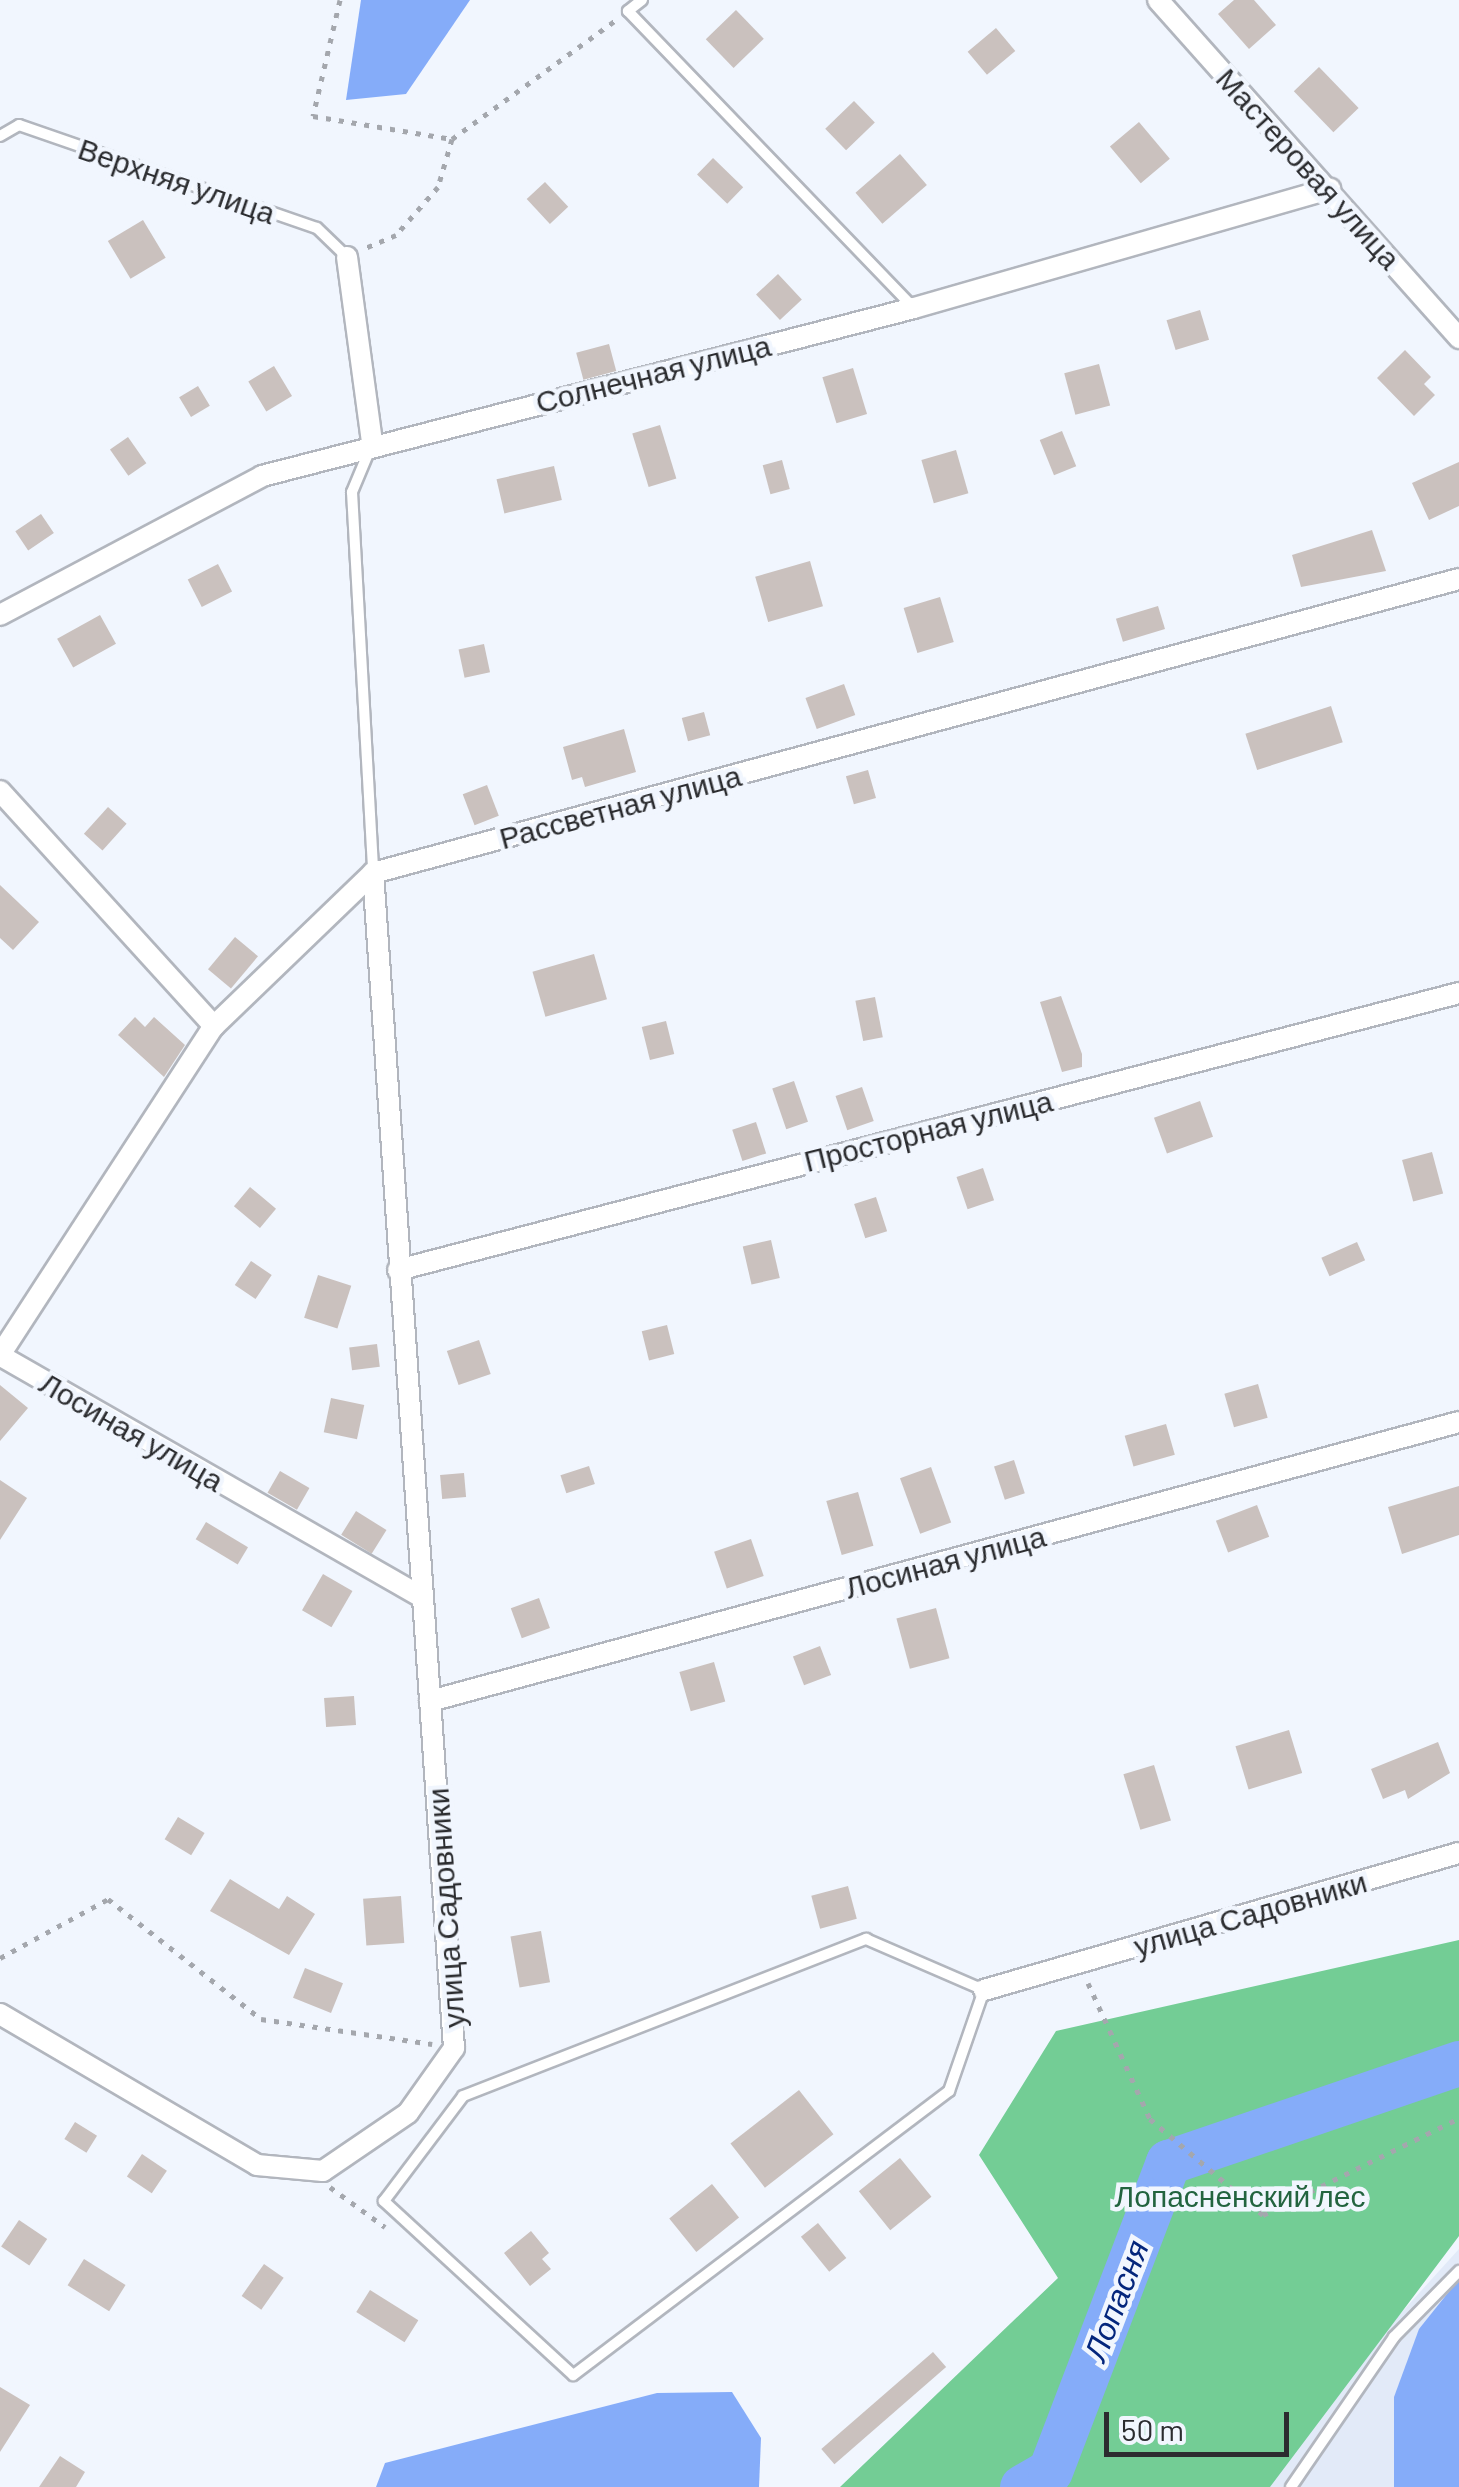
<!DOCTYPE html>
<meta charset="utf-8">
<style>
body{margin:0}
#map{position:relative;width:1459px;height:2487px;overflow:hidden;background:#f1f6fe;font-family:Barlow,sans-serif}
div>[style]{position:absolute}
.built>*{inset:0;background:#e2eaf8}
.forest>*{inset:0;background:#73cd95}
.water>*{inset:0;background:#85acf9}
.river>*{height:45px;margin:-22.5px;padding:0 22.5px;transform-origin:22.5px;border-radius:22.5px;background:#85acf9}
.building>*{inset:0;background:#cac1be;transform-origin:0 0}
.path>*{height:5px;margin-top:-2.5px;transform-origin:0;background:repeating-linear-gradient(90deg,#a4a7ad 0 5px,transparent 0 13px)}
.roads{filter:drop-shadow(2px 0 #b2b6be) drop-shadow(-2px 0 #b2b6be) drop-shadow(0 2px #b2b6be) drop-shadow(0 -2px #b2b6be)}
.service>*{height:10px;margin:-5px;padding:0 5px;transform-origin:5px;border-radius:5px;background:#fff}
.minor>*{height:20px;margin:-10px;padding:0 10px;transform-origin:10px;border-radius:10px;background:#fff}
span{translate:-50% -50%;white-space:nowrap;text-align:center;line-height:1.15;-webkit-text-stroke:9px #f1f6fe;paint-order:stroke}
.street-label{font-size:30px;color:#2b2c2f}
.park-label{font-size:30px;color:#23643f}
.water-label{font-size:32px;color:#04267c;font-style:italic}
.scale{position:absolute;left:1104px;top:2412px;width:185px;height:45px;box-sizing:border-box;border:5px solid #2b2c2f;border-top:0;padding-left:12px;font-size:30px;line-height:35px;white-space:nowrap;color:#2b2c2f;-webkit-text-stroke:8px #f1f6fe;paint-order:stroke}
</style>
<div id="map">
<div class="built">
<div style="clip-path:polygon(1459px 2249px,1459px 2487px,1243px 2487px,1247px 2483px)"></div>
</div>
<div class="forest">
<div style="clip-path:polygon(1459px 1940px,1459px 2236px,1270px 2487px,840px 2487px,1058px 2278px,979px 2155px,1056px 2031px)"></div>
</div>
<div class="water">
<div style="clip-path:polygon(361px 0,470px 0,406px 94px,346px 100px)"></div>
<div style="clip-path:polygon(1459px 2279px,1459px 2487px,1394px 2487px,1394px 2397px,1419px 2329px)"></div>
<div style="clip-path:polygon(732px 2392px,761px 2438px,759px 2487px,376px 2487px,385px 2463px,657px 2393px)"></div>
</div>
<div class="river">
<div style="left:1022px;top:2487px;width:32px;rotate:-30deg"></div>
<div style="left:1050px;top:2471px;width:331px;rotate:-69.1deg"></div>
<div style="left:1168px;top:2162px;width:307px;rotate:-18.8deg"></div>
</div>
<div class="building">
<div style="clip-path:polygon(1234px 0,1254px 0,1276px 25px,1249px 49px,1218px 14px)"></div>
<div style="left:736px;top:10px;width:40px;height:42px;rotate:46deg"></div>
<div style="left:996px;top:28px;width:30px;height:37px;rotate:50deg"></div>
<div style="left:1319px;top:67px;width:57px;height:35px;rotate:46deg"></div>
<div style="left:854px;top:101px;width:30px;height:40px;rotate:46deg"></div>
<div style="left:1139px;top:122px;width:48px;height:38px;rotate:50deg"></div>
<div style="left:900px;top:154px;width:41px;height:59px;rotate:49deg"></div>
<div style="left:713px;top:158px;width:42px;height:23px;rotate:44deg"></div>
<div style="left:545px;top:182px;width:34px;height:25px;rotate:47deg"></div>
<div style="left:143px;top:220px;width:44px;height:41px;rotate:59deg"></div>
<div style="left:778px;top:274px;width:35px;height:30px;rotate:47deg"></div>
<div style="left:1200px;top:310px;width:31px;height:35px;rotate:73deg"></div>
<div style="left:609px;top:344px;width:28px;height:34px;rotate:75deg"></div>
<div style="clip-path:polygon(1405px 350px,1431px 377px,1424px 384px,1435px 395px,1414px 416px,1377px 378px)"></div>
<div style="left:1099px;top:364px;width:43px;height:36px;rotate:75deg"></div>
<div style="left:274px;top:366px;width:35px;height:30px;rotate:59deg"></div>
<div style="left:853px;top:368px;width:48px;height:32px;rotate:73deg"></div>
<div style="left:198px;top:386px;width:23px;height:22px;rotate:59deg"></div>
<div style="left:660px;top:425px;width:56px;height:29px;rotate:73deg"></div>
<div style="left:1062px;top:431px;width:38px;height:24px;rotate:68deg"></div>
<div style="left:128px;top:437px;width:32px;height:22px;rotate:55deg"></div>
<div style="left:956px;top:450px;width:45px;height:36px;rotate:74deg"></div>
<div style="left:782px;top:460px;width:30px;height:20px;rotate:75deg"></div>
<div style="clip-path:polygon(1459px 462px,1459px 506px,1429px 520px,1412px 483px)"></div>
<div style="left:554px;top:466px;width:35px;height:59px;rotate:77deg"></div>
<div style="left:41px;top:514px;width:23px;height:31px;rotate:56deg"></div>
<div style="clip-path:polygon(1372px 530px,1386px 571px,1301px 587px,1292px 555px)"></div>
<div style="left:810px;top:561px;width:47px;height:57px;rotate:74deg"></div>
<div style="left:218px;top:564px;width:31px;height:34px;rotate:63deg"></div>
<div style="left:940px;top:597px;width:47px;height:38px;rotate:73deg"></div>
<div style="left:1158px;top:606px;width:24px;height:44px;rotate:73deg"></div>
<div style="left:100px;top:615px;width:33px;height:49px;rotate:61deg"></div>
<div style="left:484px;top:644px;width:29px;height:26px;rotate:78deg"></div>
<div style="left:844px;top:684px;width:33px;height:41px;rotate:70deg"></div>
<div style="left:1331px;top:706px;width:38px;height:90px;rotate:72deg"></div>
<div style="left:704px;top:712px;width:24px;height:23px;rotate:75deg"></div>
<div style="clip-path:polygon(624px 729px,636px 772px,585px 787px,582px 777px,572px 780px,563px 747px)"></div>
<div style="left:868px;top:770px;width:29px;height:23px;rotate:74deg"></div>
<div style="left:487px;top:785px;width:33px;height:26px;rotate:69deg"></div>
<div style="left:108px;top:807px;width:25px;height:36px;rotate:42deg"></div>
<div style="clip-path:polygon(0 885px,39px 922px,13px 950px,0 938px)"></div>
<div style="left:235px;top:937px;width:30px;height:42px;rotate:40deg"></div>
<div style="left:594px;top:954px;width:47px;height:64px;rotate:74deg"></div>
<div style="clip-path:polygon(1061px 996px,1082px 1054px,1082px 1067px,1062px 1072px,1040px 1002px)"></div>
<div style="left:875px;top:997px;width:41px;height:20px;rotate:79deg"></div>
<div style="clip-path:polygon(135px 1017px,145px 1027px,154px 1017px,185px 1045px,164px 1077px,118px 1035px)"></div>
<div style="left:666px;top:1021px;width:34px;height:25px;rotate:76deg"></div>
<div style="left:794px;top:1081px;width:43px;height:23px;rotate:71deg"></div>
<div style="left:862px;top:1087px;width:36px;height:28px;rotate:71deg"></div>
<div style="left:1200px;top:1101px;width:38px;height:49px;rotate:70deg"></div>
<div style="left:756px;top:1122px;width:33px;height:25px;rotate:72deg"></div>
<div style="left:1432px;top:1152px;width:43px;height:31px;rotate:75deg"></div>
<div style="left:983px;top:1168px;width:34px;height:28px;rotate:71deg"></div>
<div style="left:250px;top:1187px;width:34px;height:25px;rotate:40deg"></div>
<div style="left:876px;top:1197px;width:36px;height:23px;rotate:72deg"></div>
<div style="left:771px;top:1240px;width:39px;height:29px;rotate:77deg"></div>
<div style="left:1357px;top:1242px;width:20px;height:39px;rotate:66deg"></div>
<div style="left:251px;top:1261px;width:25px;height:29px;rotate:34deg"></div>
<div style="left:318px;top:1275px;width:35px;height:45px;rotate:18deg"></div>
<div style="left:667px;top:1325px;width:30px;height:26px;rotate:76deg"></div>
<div style="left:479px;top:1340px;width:36px;height:34px;rotate:71deg"></div>
<div style="left:377px;top:1344px;width:23px;height:28px;rotate:83deg"></div>
<div style="left:1258px;top:1384px;width:35px;height:35px;rotate:74deg"></div>
<div style="clip-path:polygon(0 1385px,28px 1408px,0 1441px)"></div>
<div style="left:331px;top:1398px;width:34px;height:35px;rotate:12deg"></div>
<div style="left:1166px;top:1424px;width:32px;height:43px;rotate:74deg"></div>
<div style="left:1014px;top:1460px;width:35px;height:21px;rotate:72deg"></div>
<div style="left:589px;top:1466px;width:19px;height:30px;rotate:72deg"></div>
<div style="left:931px;top:1467px;width:59px;height:33px;rotate:70deg"></div>
<div style="left:280px;top:1471px;width:34px;height:25px;rotate:30deg"></div>
<div style="left:464px;top:1473px;width:24px;height:24px;rotate:85deg"></div>
<div style="clip-path:polygon(0 1480px,27px 1498px,0 1540px)"></div>
<div style="clip-path:polygon(1459px 1486px,1459px 1535px,1402px 1554px,1388px 1507px)"></div>
<div style="left:858px;top:1492px;width:56px;height:33px;rotate:74deg"></div>
<div style="left:1257px;top:1505px;width:34px;height:44px;rotate:69deg"></div>
<div style="left:356px;top:1511px;width:36px;height:28px;rotate:32deg"></div>
<div style="left:206px;top:1522px;width:49px;height:20px;rotate:31deg"></div>
<div style="left:751px;top:1539px;width:39px;height:39px;rotate:71deg"></div>
<div style="left:323px;top:1574px;width:34px;height:42px;rotate:30deg"></div>
<div style="left:539px;top:1598px;width:32px;height:30px;rotate:70deg"></div>
<div style="left:936px;top:1608px;width:52px;height:41px;rotate:75deg"></div>
<div style="left:820px;top:1646px;width:31px;height:29px;rotate:69deg"></div>
<div style="left:714px;top:1662px;width:41px;height:36px;rotate:74deg"></div>
<div style="left:354px;top:1696px;width:29px;height:30px;rotate:86deg"></div>
<div style="left:1289px;top:1730px;width:45px;height:56px;rotate:73deg"></div>
<div style="clip-path:polygon(1438px 1742px,1450px 1773px,1408px 1799px,1405px 1790px,1383px 1799px,1371px 1769px)"></div>
<div style="left:1154px;top:1765px;width:58px;height:32px;rotate:73deg"></div>
<div style="left:178px;top:1817px;width:31px;height:26px;rotate:31deg"></div>
<div style="clip-path:polygon(230px 1879px,279px 1909px,287px 1896px,315px 1914px,289px 1955px,210px 1911px)"></div>
<div style="left:848px;top:1886px;width:34px;height:38px;rotate:75deg"></div>
<div style="left:401px;top:1896px;width:47px;height:38px;rotate:86deg"></div>
<div style="left:541px;top:1931px;width:52px;height:31px;rotate:80deg"></div>
<div style="left:305px;top:1968px;width:41px;height:32px;rotate:22deg"></div>
<div style="left:799px;top:2090px;width:56px;height:87px;rotate:52deg"></div>
<div style="left:75px;top:2122px;width:26px;height:20px;rotate:32deg"></div>
<div style="left:142px;top:2154px;width:30px;height:27px;rotate:34deg"></div>
<div style="left:900px;top:2158px;width:50px;height:53px;rotate:51deg"></div>
<div style="left:712px;top:2184px;width:43px;height:55px;rotate:51deg"></div>
<div style="left:19px;top:2220px;width:34px;height:32px;rotate:34deg"></div>
<div style="left:818px;top:2223px;width:45px;height:22px;rotate:51deg"></div>
<div style="clip-path:polygon(531px 2231px,549px 2253px,542px 2259px,551px 2269px,530px 2286px,504px 2253px)"></div>
<div style="left:84px;top:2259px;width:49px;height:31px;rotate:32deg"></div>
<div style="left:264px;top:2264px;width:24px;height:39px;rotate:35deg"></div>
<div style="left:370px;top:2290px;width:57px;height:26px;rotate:32deg"></div>
<div style="left:933px;top:2352px;width:20px;height:148px;rotate:49deg"></div>
<div style="clip-path:polygon(0 2387px,30px 2405px,0 2452px)"></div>
<div style="clip-path:polygon(60px 2456px,85px 2472px,76px 2487px,39px 2487px)"></div>
</div>
<div class="path">
<div style="left:340px;top:0;width:119px;rotate:103.1deg"></div>
<div style="left:313px;top:116px;width:141px;rotate:9.4deg"></div>
<div style="left:452px;top:139px;width:50px;rotate:106.3deg"></div>
<div style="left:438px;top:187px;width:64px;rotate:131.2deg"></div>
<div style="left:396px;top:235px;width:36px;rotate:157deg"></div>
<div style="left:452px;top:139px;width:203px;rotate:-36deg"></div>
<div style="left:0;top:1958px;width:123px;rotate:-28.6deg"></div>
<div style="left:108px;top:1899px;width:194px;rotate:38.1deg"></div>
<div style="left:261px;top:2019px;width:173px;rotate:8.3deg"></div>
<div style="left:1088px;top:1983px;width:149px;rotate:65.5deg"></div>
<div style="left:1150px;top:2119px;width:148px;rotate:40.3deg"></div>
<div style="left:1263px;top:2215px;width:219px;rotate:-26.3deg"></div>
<div style="left:330px;top:2187px;width:68px;rotate:36deg"></div>
</div>
<div class="roads">
<div class="service">
<div style="left:642px;top:0;width:18px;rotate:142deg"></div>
<div style="left:628px;top:11px;width:411px;rotate:46.1deg"></div>
<div style="left:0;top:136px;width:22px;rotate:-30deg"></div>
<div style="left:19px;top:125px;width:315px;rotate:19.1deg"></div>
<div style="left:317px;top:228px;width:42px;rotate:44deg"></div>
<div style="left:370px;top:449px;width:47px;rotate:112.7deg"></div>
<div style="left:352px;top:492px;width:382px;rotate:86.8deg"></div>
<div style="left:866px;top:1939px;width:129px;rotate:23.4deg"></div>
<div style="left:984px;top:1990px;width:107px;rotate:109.1deg"></div>
<div style="left:949px;top:2091px;width:471px;rotate:142.9deg"></div>
<div style="left:573px;top:2375px;width:257px;rotate:-137.4deg"></div>
<div style="left:384px;top:2201px;width:131px;rotate:-53deg"></div>
<div style="left:463px;top:2096px;width:433px;rotate:-21.3deg"></div>
<div style="left:1291px;top:2487px;width:182px;rotate:-55.5deg"></div>
<div style="left:1394px;top:2337px;width:93px;rotate:-45.4deg"></div>
</div>
<div class="minor">
<div style="left:1158px;top:0;width:453px;rotate:48.3deg"></div>
<div style="left:347px;top:257px;width:188px;rotate:82.3deg"></div>
<div style="left:0;top:615px;width:297px;rotate:-27.9deg"></div>
<div style="left:262px;top:476px;width:673px;rotate:-14.45deg"></div>
<div style="left:914px;top:308px;width:433px;rotate:-16deg"></div>
<div style="left:0;top:791px;width:318px;rotate:47.7deg"></div>
<div style="left:398px;top:1270px;width:1097px;rotate:-14.63deg"></div>
<div style="left:420px;top:1596px;width:484px;rotate:-150.2deg"></div>
<div style="left:0;top:1355px;width:392px;rotate:-57deg"></div>
<div style="left:214px;top:1026px;width:221px;rotate:-43.9deg"></div>
<div style="left:373px;top:873px;width:1125px;rotate:-15.15deg"></div>
<div style="left:430px;top:1701px;width:1066px;rotate:-15.17deg"></div>
<div style="left:984px;top:1990px;width:494px;rotate:-16.1deg"></div>
<div style="left:0;top:2014px;width:298px;rotate:30.4deg"></div>
<div style="left:257px;top:2165px;width:66px;rotate:5.2deg"></div>
<div style="left:323px;top:2171px;width:103px;rotate:-34.3deg"></div>
<div style="left:408px;top:2113px;width:80px;rotate:-54.7deg"></div>
<div style="left:454px;top:2048px;width:1178px;rotate:-93.94deg"></div>
</div>
</div>
<div class="street-label">
<span style="left:1309px;top:168px;rotate:48deg">Мастеровая улица</span>
<span style="left:177px;top:180px;rotate:19deg">Верхняя улица</span>
<span style="left:653px;top:373px;rotate:-14deg">Солнечная улица</span>
<span style="left:620px;top:806px;rotate:-15deg">Рассветная улица</span>
<span style="left:928px;top:1130px;rotate:-14deg">Просторная улица</span>
<span style="left:132px;top:1431px;rotate:30deg">Лосиная улица</span>
<span style="left:945px;top:1561px;rotate:-15deg">Лосиная улица</span>
<span style="left:445px;top:1908px;rotate:-94deg">улица Садовники</span>
<span style="left:1250px;top:1913px;rotate:-16deg">улица Садовники</span>
</div>
<div class="park-label">
<span style="left:1240px;top:2195px">Лопасненский лес</span>
</div>
<div class="water-label">
<span style="left:1115px;top:2300px;rotate:-69deg">Лопасня</span>
</div>
<div class="scale">50 m</div>
</div>
